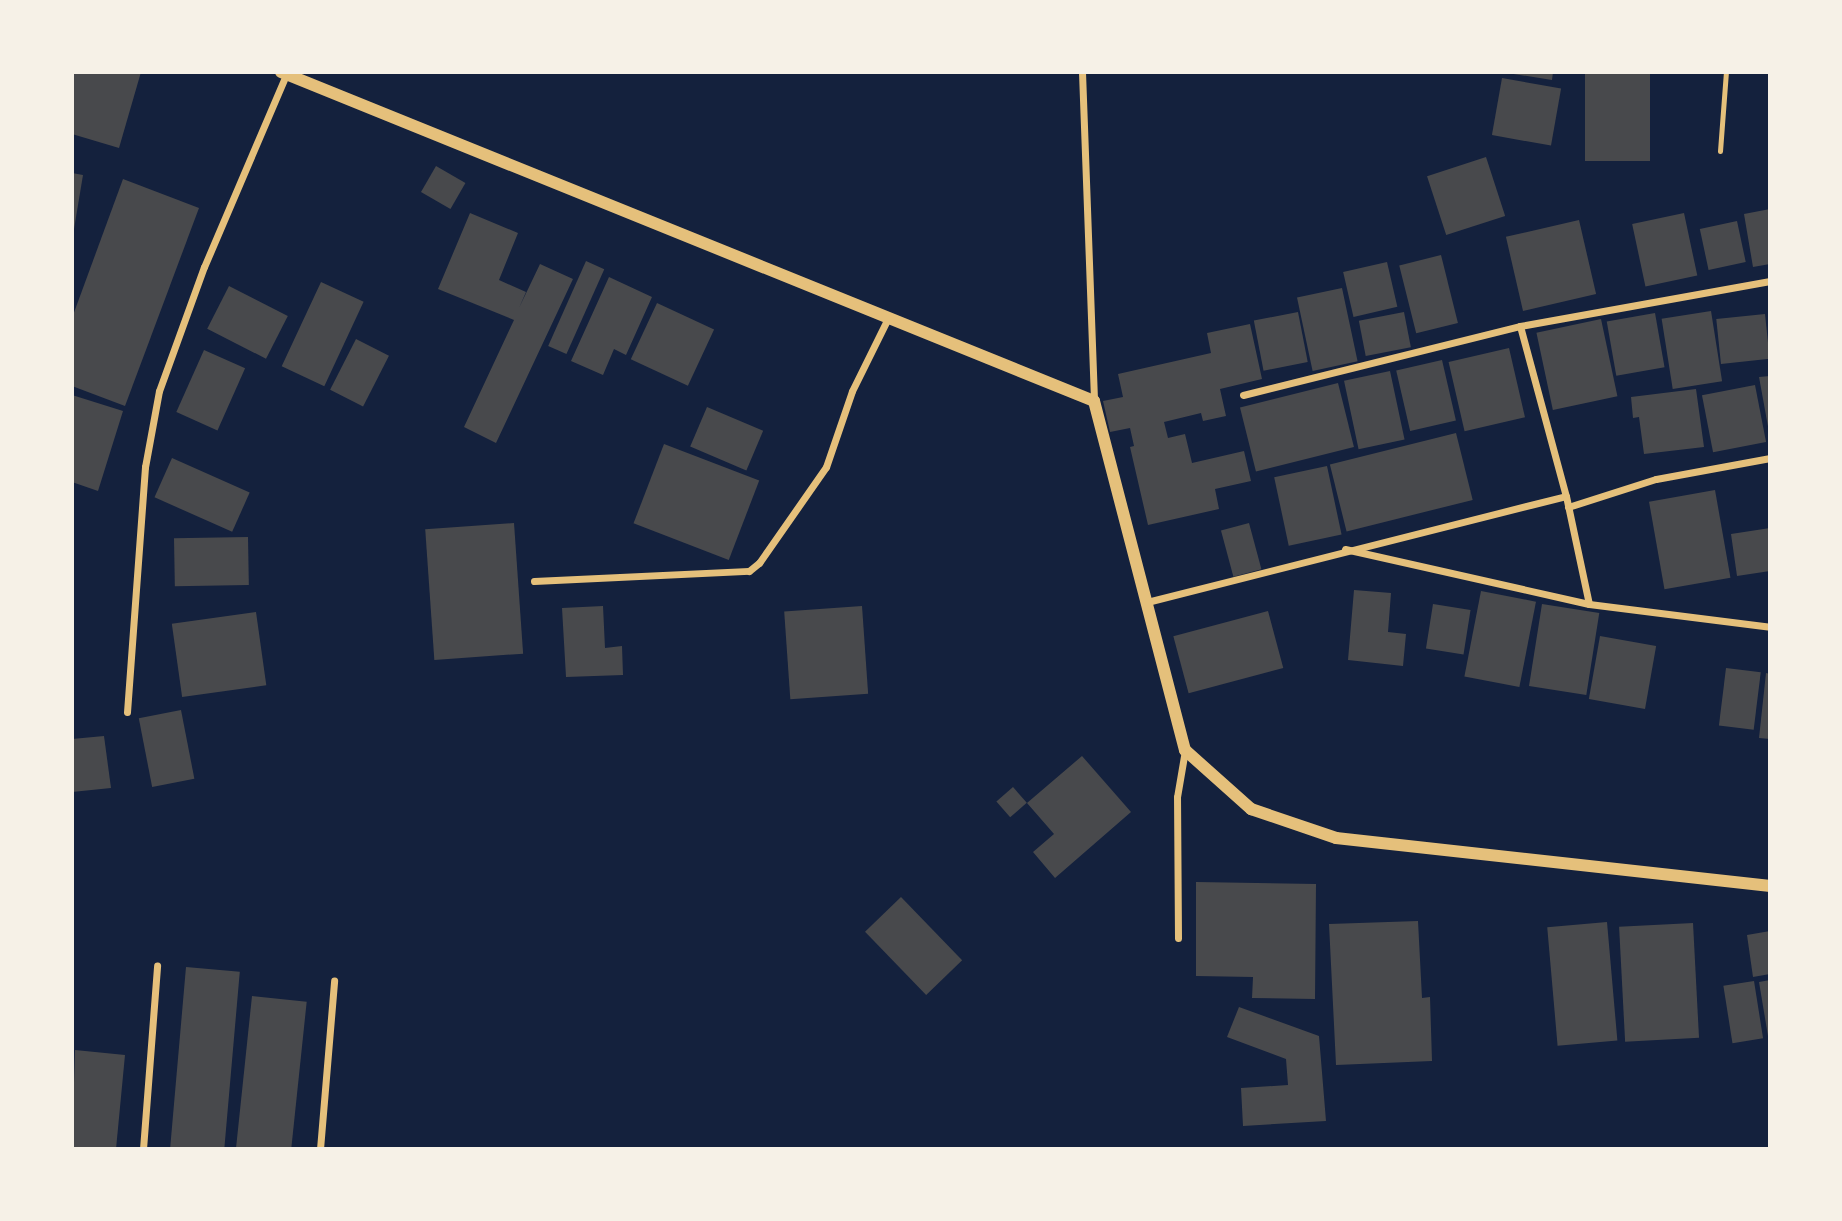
<!DOCTYPE html>
<style>
body{margin:0}
#map{position:relative;width:1842px;height:1221px;overflow:hidden;background:#14213d;font-family:"Noto Sans",sans-serif}
div>[style]{position:absolute}
.building>*{inset:0;background:#48494c;transform-origin:0 0}
.service>*{height:5px;margin:-2.5px;padding:0 2.5px;transform-origin:2.5px;border-radius:2.5px;background:#e5c07b}
.minor>*{height:7px;margin:-3.5px;padding:0 3.5px;transform-origin:3.5px;border-radius:3.5px;background:#e5c07b}
.tertiary>*{height:12px;margin:-6px;padding:0 6px;transform-origin:6px;border-radius:6px;background:#e5c07b}
span{translate:-50% -50%;white-space:nowrap;text-align:center;line-height:1.15;-webkit-text-stroke:7px #f6f1e7;paint-order:stroke}
.frame{position:absolute;inset:0;border:74px solid #f6f1e7;pointer-events:none}
</style>
<div id="map">
<div class="building">
<div style="clip-path:polygon(72px 72px,141px 72px,119px 148px,72px 134px)"></div>
<div style="clip-path:polygon(1501px 72px,1553px 72px,1552px 80px)"></div>
<div style="left:1585px;top:72px;width:65px;height:89px"></div>
<div style="left:1502px;top:78px;width:60px;height:58px;rotate:10deg"></div>
<div style="left:1486px;top:157px;width:62px;height:62px;rotate:72deg"></div>
<div style="left:436px;top:166px;width:34px;height:30px;rotate:30deg"></div>
<div style="clip-path:polygon(72px 173px,83px 175px,73px 235px,72px 235px)"></div>
<div style="clip-path:polygon(123px 179px,199px 208px,125px 406px,72px 386px,72px 318px)"></div>
<div style="clip-path:polygon(1770px 209px,1770px 264px,1753px 267px,1744px 214px)"></div>
<div style="clip-path:polygon(470px 213px,518px 233px,499px 280px,526px 292px,519px 308px,540px 264px,573px 279px,496px 443px,464px 427px,514px 320px,438px 289px)"></div>
<div style="left:1684px;top:213px;width:64px;height:53px;rotate:78deg"></div>
<div style="left:1579px;top:220px;width:76px;height:75px;rotate:77deg"></div>
<div style="left:1737px;top:221px;width:42px;height:38px;rotate:78deg"></div>
<div style="left:1441px;top:255px;width:70px;height:43px;rotate:76deg"></div>
<div style="left:586px;top:261px;width:20px;height:93px;rotate:24deg"></div>
<div style="left:1387px;top:262px;width:46px;height:45px;rotate:77deg"></div>
<div style="clip-path:polygon(609px 277px,652px 297px,626px 355px,614px 349px,603px 375px,571px 361px)"></div>
<div style="left:321px;top:282px;width:47px;height:93px;rotate:25deg"></div>
<div style="left:229px;top:286px;width:66px;height:48px;rotate:27deg"></div>
<div style="left:1342px;top:288px;width:75px;height:46px;rotate:78deg"></div>
<div style="left:657px;top:303px;width:63px;height:62px;rotate:25deg"></div>
<div style="left:1711px;top:311px;width:71px;height:50px;rotate:81deg"></div>
<div style="left:1298px;top:312px;width:51px;height:45px;rotate:79deg"></div>
<div style="left:1404px;top:312px;width:36px;height:46px;rotate:79deg"></div>
<div style="left:1655px;top:313px;width:55px;height:49px;rotate:80deg"></div>
<div style="left:1765px;top:314px;width:45px;height:49px;rotate:84deg"></div>
<div style="left:1601px;top:319px;width:79px;height:66px;rotate:78deg"></div>
<div style="clip-path:polygon(1250px 324px,1262px 379px,1220px 389px,1226px 416px,1203px 421px,1201px 413px,1164px 422px,1168px 438px,1185px 434px,1192px 463px,1244px 451px,1251px 481px,1215px 489px,1219px 509px,1148px 525px,1130px 447px,1134px 446px,1130px 428px,1110px 432px,1103px 401px,1123px 397px,1118px 374px,1211px 353px,1207px 333px)"></div>
<div style="left:356px;top:339px;width:37px;height:57px;rotate:27deg"></div>
<div style="left:1509px;top:348px;width:71px;height:62px;rotate:77deg"></div>
<div style="left:204px;top:350px;width:45px;height:68px;rotate:24deg"></div>
<div style="left:1442px;top:360px;width:62px;height:47px;rotate:77deg"></div>
<div style="left:1390px;top:371px;width:70px;height:47px;rotate:78deg"></div>
<div style="clip-path:polygon(1770px 376px,1770px 432px,1769px 432px,1759px 377px)"></div>
<div style="left:1338px;top:383px;width:66px;height:101px;rotate:76deg"></div>
<div style="left:1755px;top:385px;width:58px;height:54px;rotate:79deg"></div>
<div style="clip-path:polygon(1696px 389px,1704px 447px,1644px 454px,1639px 417px,1633px 418px,1631px 397px)"></div>
<div style="clip-path:polygon(72px 395px,123px 411px,98px 491px,72px 482px)"></div>
<div style="left:707px;top:407px;width:61px;height:43px;rotate:23deg"></div>
<div style="left:1456px;top:433px;width:69px;height:130px;rotate:76deg"></div>
<div style="left:664px;top:444px;width:102px;height:85px;rotate:21deg"></div>
<div style="left:172px;top:458px;width:85px;height:43px;rotate:24deg"></div>
<div style="left:1327px;top:466px;width:70px;height:54px;rotate:78deg"></div>
<div style="left:1715px;top:490px;width:89px;height:67px;rotate:80deg"></div>
<div style="left:514px;top:523px;width:131px;height:89px;rotate:86deg"></div>
<div style="left:1249px;top:523px;width:48px;height:29px;rotate:75deg"></div>
<div style="clip-path:polygon(1770px 528px,1770px 571px,1737px 576px,1731px 534px)"></div>
<div style="left:248px;top:537px;width:48px;height:74px;rotate:89deg"></div>
<div style="clip-path:polygon(1354px 590px,1391px 593px,1388px 632px,1406px 634px,1403px 666px,1348px 660px)"></div>
<div style="left:1481px;top:591px;width:56px;height:87px;rotate:11deg"></div>
<div style="left:1433px;top:604px;width:38px;height:45px;rotate:9deg"></div>
<div style="left:1542px;top:604px;width:58px;height:83px;rotate:9deg"></div>
<div style="clip-path:polygon(603px 606px,605px 648px,622px 646px,623px 675px,566px 677px,562px 608px)"></div>
<div style="left:862px;top:606px;width:88px;height:78px;rotate:86deg"></div>
<div style="left:1268px;top:611px;width:59px;height:98px;rotate:75deg"></div>
<div style="left:256px;top:612px;width:74px;height:85px;rotate:82deg"></div>
<div style="left:1600px;top:636px;width:57px;height:64px;rotate:10deg"></div>
<div style="left:1726px;top:668px;width:35px;height:58px;rotate:7deg"></div>
<div style="clip-path:polygon(1766px 673px,1770px 674px,1770px 739px,1759px 738px)"></div>
<div style="left:181px;top:710px;width:70px;height:43px;rotate:79deg"></div>
<div style="clip-path:polygon(104px 736px,111px 788px,72px 792px,72px 739px)"></div>
<div style="clip-path:polygon(1082px 756px,1131px 812px,1055px 878px,1033px 852px,1054px 834px,1027px 803px)"></div>
<div style="left:1013px;top:787px;width:21px;height:22px;rotate:49deg"></div>
<div style="clip-path:polygon(1196px 882px,1316px 884px,1315px 999px,1252px 998px,1253px 977px,1196px 976px)"></div>
<div style="left:901px;top:897px;width:88px;height:50px;rotate:46deg"></div>
<div style="clip-path:polygon(1418px 921px,1422px 998px,1430px 997px,1432px 1061px,1336px 1065px,1329px 924px)"></div>
<div style="left:1607px;top:922px;width:119px;height:60px;rotate:85deg"></div>
<div style="left:1693px;top:923px;width:115px;height:74px;rotate:87deg"></div>
<div style="clip-path:polygon(1770px 931px,1770px 974px,1753px 977px,1747px 935px)"></div>
<div style="left:186px;top:967px;width:54px;height:183px;rotate:5deg"></div>
<div style="clip-path:polygon(1770px 980px,1770px 1042px,1769px 1042px,1759px 982px)"></div>
<div style="left:1754px;top:981px;width:58px;height:31px;rotate:81deg"></div>
<div style="left:252px;top:996px;width:55px;height:154px;rotate:6deg"></div>
<div style="clip-path:polygon(1239px 1007px,1319px 1036px,1326px 1121px,1243px 1126px,1241px 1088px,1288px 1085px,1286px 1059px,1227px 1037px)"></div>
<div style="clip-path:polygon(75px 1050px,125px 1055px,116px 1149px,72px 1149px)"></div>
</div>
<div class="service">
<div style="left:1720px;top:151px;width:79px;rotate:-85.7deg"></div>
</div>
<div class="minor">
<div style="left:1082px;top:72px;width:329px;rotate:87.9deg"></div>
<div style="left:1520px;top:326px;width:176px;rotate:74.9deg"></div>
<div style="left:1566px;top:496px;width:110px;rotate:78deg"></div>
<div style="left:1243px;top:395px;width:285px;rotate:-14deg"></div>
<div style="left:1520px;top:326px;width:254px;rotate:-10.2deg"></div>
<div style="left:1568px;top:507px;width:92px;rotate:-17.7deg"></div>
<div style="left:1656px;top:479px;width:116px;rotate:-10.4deg"></div>
<div style="left:1345px;top:549px;width:250px;rotate:12.7deg"></div>
<div style="left:1589px;top:604px;width:182px;rotate:7.2deg"></div>
<div style="left:534px;top:581px;width:215px;rotate:-2.7deg"></div>
<div style="left:749px;top:571px;width:13px;rotate:-39deg"></div>
<div style="left:759px;top:563px;width:117px;rotate:-55.1deg"></div>
<div style="left:826px;top:467px;width:80px;rotate:-71.1deg"></div>
<div style="left:852px;top:391px;width:81px;rotate:-63.7deg"></div>
<div style="left:1147px;top:602px;width:432px;rotate:-14.2deg"></div>
<div style="left:127px;top:712px;width:246px;rotate:-85.8deg"></div>
<div style="left:145px;top:467px;width:77px;rotate:-79.6deg"></div>
<div style="left:159px;top:391px;width:132px;rotate:-70.1deg"></div>
<div style="left:204px;top:267px;width:209px;rotate:-66.9deg"></div>
<div style="left:1178px;top:938px;width:141px;rotate:-90.4deg"></div>
<div style="left:1177px;top:797px;width:48px;rotate:-80.3deg"></div>
<div style="left:143px;top:1149px;width:184px;rotate:-85.6deg"></div>
<div style="left:320px;top:1149px;width:169px;rotate:-85.2deg"></div>
</div>
<div class="tertiary">
<div style="left:281px;top:72px;width:877px;rotate:22.03deg"></div>
<div style="left:1094px;top:401px;width:361px;rotate:75.4deg"></div>
<div style="left:1185px;top:750px;width:89px;rotate:41.8deg"></div>
<div style="left:1251px;top:809px;width:90px;rotate:18.8deg"></div>
<div style="left:1336px;top:838px;width:437px;rotate:6.3deg"></div>
</div>
<div class="frame"></div>
</div>
